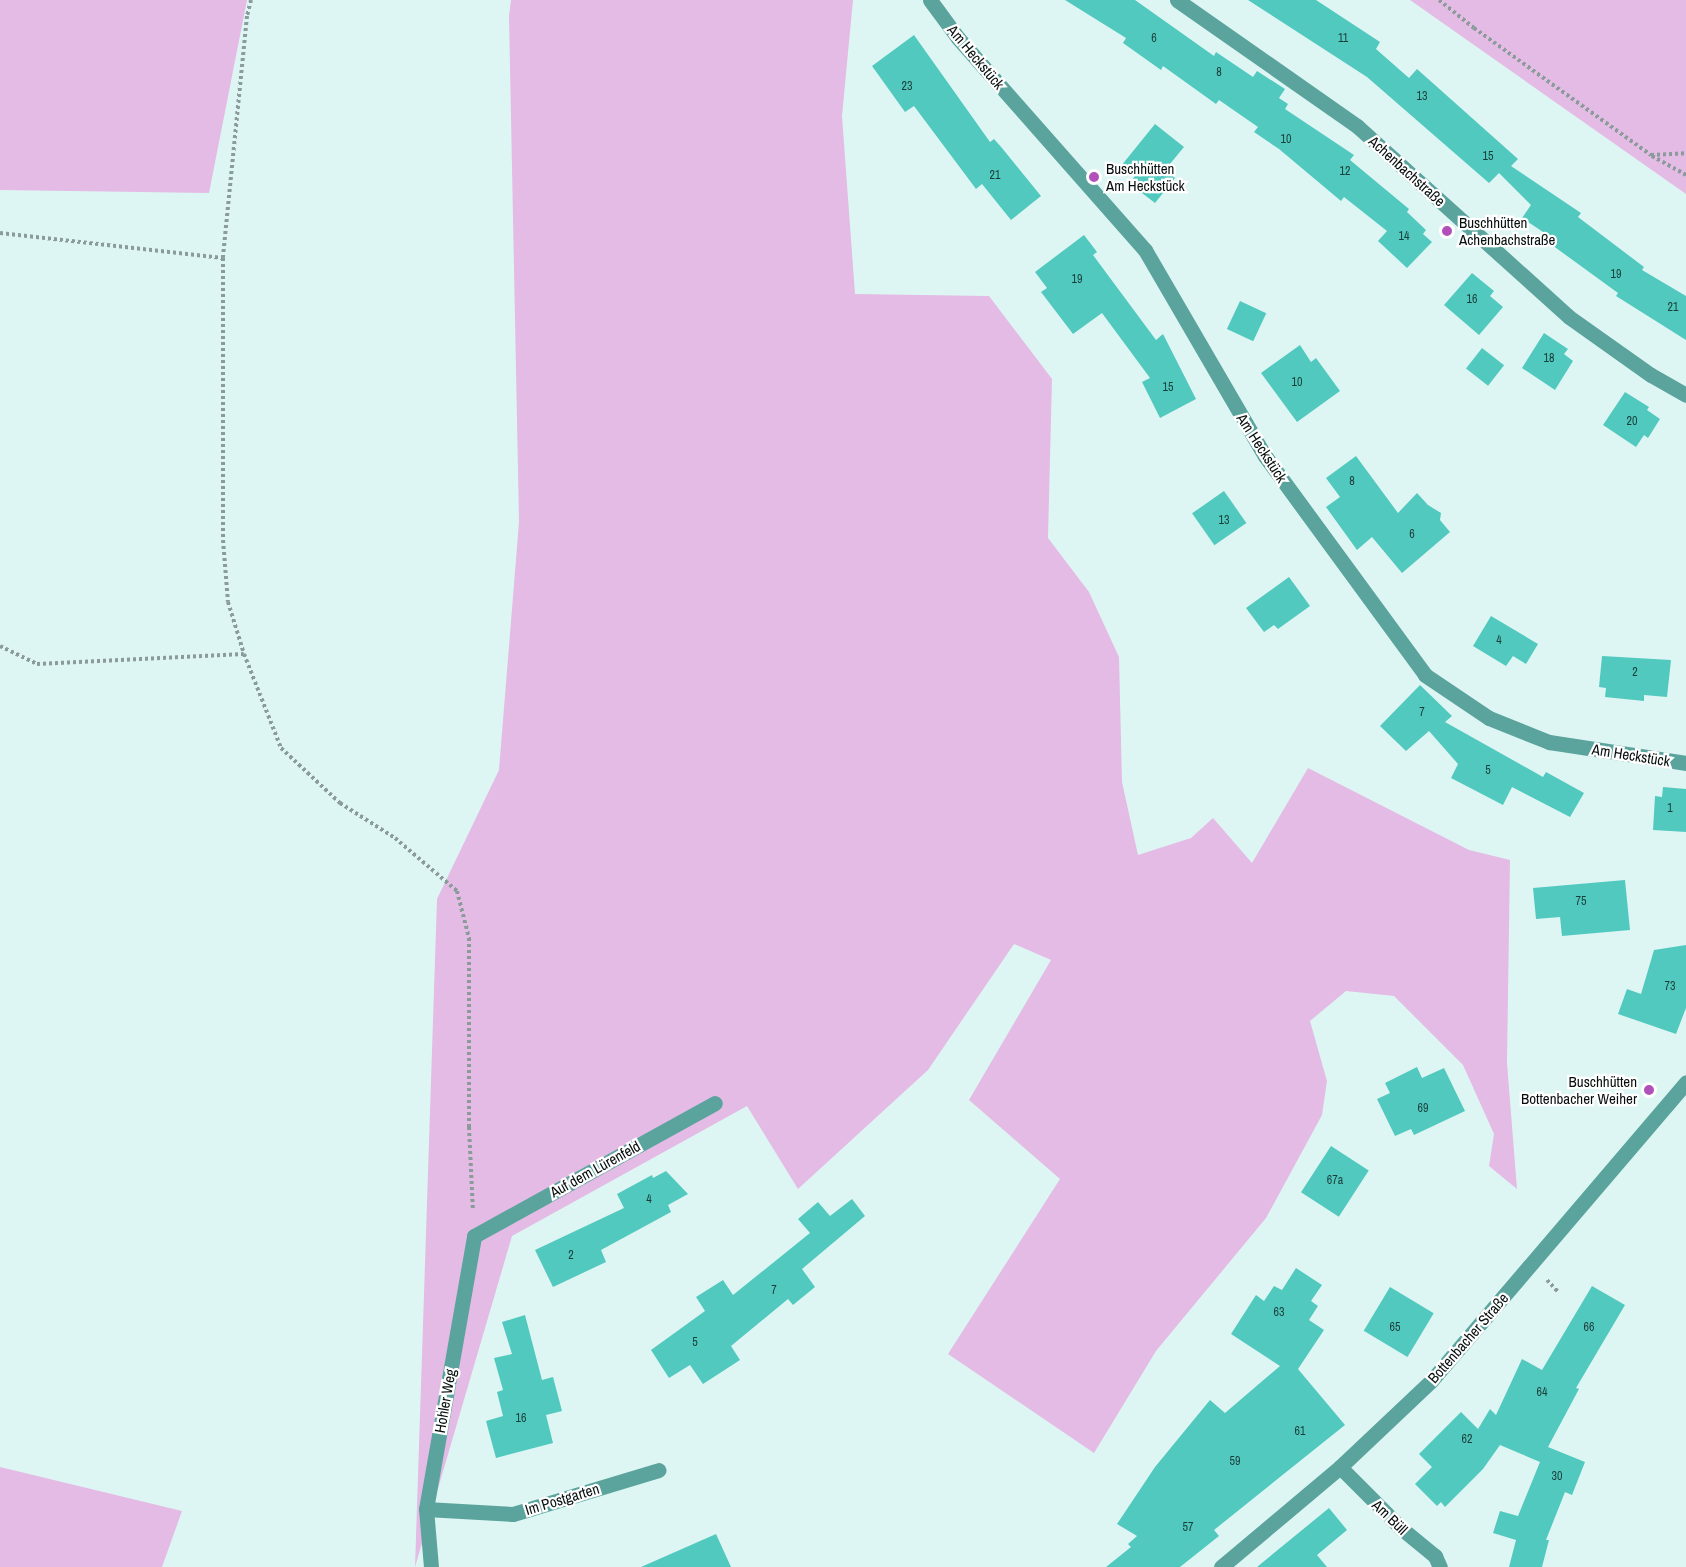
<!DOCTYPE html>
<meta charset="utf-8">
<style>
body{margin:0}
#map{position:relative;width:1686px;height:1567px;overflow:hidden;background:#def6f3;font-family:"Archivo Narrow",sans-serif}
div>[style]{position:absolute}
.green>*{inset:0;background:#e3bbe5}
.building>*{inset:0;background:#52c9bf;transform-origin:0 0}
.path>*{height:4px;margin-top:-2px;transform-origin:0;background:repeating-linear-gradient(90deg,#8a9b99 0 3px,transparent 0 6px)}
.minor>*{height:15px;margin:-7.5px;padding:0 7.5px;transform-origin:7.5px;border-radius:7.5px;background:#5aa49d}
.dots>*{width:16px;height:16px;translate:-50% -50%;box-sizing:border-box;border:3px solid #fff;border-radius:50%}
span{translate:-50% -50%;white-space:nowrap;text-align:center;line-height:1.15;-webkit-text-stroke:4.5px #fff;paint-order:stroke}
.number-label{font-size:12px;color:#1a3e3a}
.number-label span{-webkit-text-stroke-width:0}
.street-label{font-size:15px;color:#070f0e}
.poi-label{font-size:15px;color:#070f0e}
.left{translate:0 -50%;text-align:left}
.right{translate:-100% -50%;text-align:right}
</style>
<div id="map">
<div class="green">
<div style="clip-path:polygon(0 0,247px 0,209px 193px,0 190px)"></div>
<div style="clip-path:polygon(511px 0,853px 0,842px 116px,855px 294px,989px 296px,1052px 379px,1048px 538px,1089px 592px,1119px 657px,1122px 782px,1138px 855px,1191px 838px,1213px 818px,1252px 863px,1308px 768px,1469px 850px,1510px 860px,1507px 1063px,1517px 1189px,1489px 1166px,1494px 1134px,1463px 1065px,1394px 996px,1346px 991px,1310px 1021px,1327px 1081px,1322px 1115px,1266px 1218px,1156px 1351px,1094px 1453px,948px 1354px,1060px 1179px,969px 1100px,1051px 960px,1014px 944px,928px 1070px,798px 1189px,747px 1106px,512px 1236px,415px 1567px,437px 899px,499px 770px,519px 522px,509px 16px)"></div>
<div style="clip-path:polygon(1410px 0,1686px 0,1686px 194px)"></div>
<div style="clip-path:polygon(0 1467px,182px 1511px,162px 1567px,0 1567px)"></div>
</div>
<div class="building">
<div style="clip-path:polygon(1065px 0,1135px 0,1214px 56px,1216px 52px,1253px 77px,1257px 71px,1285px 89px,1279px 98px,1288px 104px,1285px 109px,1354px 155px,1350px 160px,1409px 209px,1407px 212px,1426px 230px,1423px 234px,1432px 242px,1407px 268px,1378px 241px,1387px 231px,1344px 197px,1341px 201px,1279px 149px,1254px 132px,1258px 127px,1219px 100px,1216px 104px,1163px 66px,1161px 70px,1123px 43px,1126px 38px)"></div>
<div style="clip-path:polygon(1248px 0,1316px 0,1380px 42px,1376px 49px,1409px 78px,1417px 69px,1518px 159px,1511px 166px,1581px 213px,1578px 217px,1644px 267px,1642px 270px,1686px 296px,1686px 340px,1616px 296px,1618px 293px,1552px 245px,1555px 240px,1522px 218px,1531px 205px,1499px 173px,1489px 183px,1367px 77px)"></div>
<div style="clip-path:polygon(914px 35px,990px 142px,994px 139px,1002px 148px,1041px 196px,1011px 220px,982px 184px,976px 189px,914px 106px,905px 112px,872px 66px)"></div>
<div style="clip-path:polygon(1155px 124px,1184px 147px,1165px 170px,1175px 178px,1155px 203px,1129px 183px,1135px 176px,1121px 166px)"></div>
<div style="clip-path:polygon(1084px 235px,1097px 252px,1093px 255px,1156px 340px,1163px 334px,1196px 399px,1160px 418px,1142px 382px,1150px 378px,1102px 313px,1073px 334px,1041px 292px,1047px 288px,1035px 272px)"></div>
<div style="clip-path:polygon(1472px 273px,1494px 291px,1490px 296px,1503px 307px,1479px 335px,1444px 305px)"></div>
<div style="left:1240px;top:301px;width:29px;height:31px;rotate:25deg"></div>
<div style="clip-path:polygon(1544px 333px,1568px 349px,1564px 354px,1573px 361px,1555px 390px,1522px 368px)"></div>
<div style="clip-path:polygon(1300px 345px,1311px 362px,1316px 358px,1340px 391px,1297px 422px,1261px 373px)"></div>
<div style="left:1482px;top:348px;width:28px;height:26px;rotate:38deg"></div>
<div style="clip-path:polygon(1625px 392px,1649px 407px,1647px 410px,1660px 419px,1648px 438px,1644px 435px,1636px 447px,1603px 425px)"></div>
<div style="clip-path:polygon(1356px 456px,1398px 513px,1417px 493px,1428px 505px,1441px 513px,1440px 520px,1450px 532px,1402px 573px,1372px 537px,1357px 550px,1326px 507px,1340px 497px,1326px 478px)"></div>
<div style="left:1224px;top:491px;width:39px;height:39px;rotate:55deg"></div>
<div style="clip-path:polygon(1289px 577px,1310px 606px,1278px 629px,1274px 625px,1264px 632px,1246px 608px)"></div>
<div style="clip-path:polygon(1491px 616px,1538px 644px,1526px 664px,1513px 656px,1506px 666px,1473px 646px)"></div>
<div style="clip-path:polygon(1602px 656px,1671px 660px,1667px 697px,1644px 695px,1644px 701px,1605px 697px,1606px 688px,1599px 687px)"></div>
<div style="clip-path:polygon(1420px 685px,1452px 716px,1445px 722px,1543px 777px,1546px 772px,1584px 793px,1570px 817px,1512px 787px,1503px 805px,1451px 778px,1458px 764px,1429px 731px,1406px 751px,1380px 726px)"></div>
<div style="clip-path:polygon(1663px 787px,1686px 789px,1686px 832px,1653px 830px,1655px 796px,1662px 797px)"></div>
<div style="clip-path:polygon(1625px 880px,1630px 930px,1562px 936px,1560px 917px,1536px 919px,1533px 888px)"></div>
<div style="clip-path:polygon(1686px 945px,1686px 1008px,1676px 1034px,1618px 1014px,1627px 989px,1641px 994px,1654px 950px)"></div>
<div style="clip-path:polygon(1417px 1067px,1422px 1078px,1444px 1068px,1465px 1111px,1414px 1135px,1411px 1129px,1395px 1136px,1377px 1099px,1390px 1093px,1385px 1083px)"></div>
<div style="left:1331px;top:1146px;width:45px;height:55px;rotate:33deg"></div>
<div style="clip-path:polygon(666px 1171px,688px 1194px,668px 1205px,671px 1212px,601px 1250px,606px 1262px,553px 1287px,535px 1250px,624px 1208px,617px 1194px,652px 1175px,653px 1178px)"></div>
<div style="clip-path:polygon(852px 1199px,865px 1216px,802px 1269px,815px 1287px,793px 1305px,788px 1299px,731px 1346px,740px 1360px,703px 1384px,690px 1365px,669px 1378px,651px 1350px,705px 1311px,696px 1297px,723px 1280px,733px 1295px,810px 1233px,798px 1219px,818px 1202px,830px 1216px)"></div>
<div style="clip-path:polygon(1296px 1268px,1322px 1285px,1311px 1301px,1318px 1306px,1309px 1320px,1324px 1330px,1298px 1369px,1345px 1425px,1214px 1530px,1219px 1536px,1180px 1567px,1106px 1567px,1131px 1547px,1128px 1544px,1137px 1536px,1117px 1524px,1155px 1467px,1210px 1400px,1225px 1413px,1280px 1366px,1231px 1334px,1256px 1295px,1264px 1301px,1274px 1286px,1282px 1290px)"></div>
<div style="clip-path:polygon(1592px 1286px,1625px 1305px,1576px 1388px,1579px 1389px,1548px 1447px,1585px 1462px,1572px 1495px,1565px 1492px,1546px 1540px,1549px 1540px,1542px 1567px,1509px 1567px,1516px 1540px,1493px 1533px,1500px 1511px,1518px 1516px,1540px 1462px,1500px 1445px,1483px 1469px,1445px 1507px,1441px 1502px,1437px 1506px,1415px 1484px,1432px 1467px,1419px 1454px,1461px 1412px,1478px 1429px,1490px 1409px,1496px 1415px,1522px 1359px,1542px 1370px)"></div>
<div style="left:1390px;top:1287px;width:51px;height:51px;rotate:31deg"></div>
<div style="clip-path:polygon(525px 1315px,542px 1380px,553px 1377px,562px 1411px,546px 1415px,553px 1443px,496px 1458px,486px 1421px,503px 1416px,497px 1392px,503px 1390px,494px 1358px,512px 1354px,502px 1322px)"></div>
<div style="clip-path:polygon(1329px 1508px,1347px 1530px,1317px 1555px,1327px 1567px,1257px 1567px)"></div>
<div style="clip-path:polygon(716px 1534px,731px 1567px,641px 1567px)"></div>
</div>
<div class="path">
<div style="left:251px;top:0;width:16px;rotate:104deg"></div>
<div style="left:247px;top:16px;width:243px;rotate:95.7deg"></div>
<div style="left:223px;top:258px;width:282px;rotate:90deg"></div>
<div style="left:223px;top:540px;width:62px;rotate:85.4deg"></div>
<div style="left:228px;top:602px;width:54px;rotate:72.9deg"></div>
<div style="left:244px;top:654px;width:101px;rotate:68.5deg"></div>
<div style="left:281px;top:748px;width:81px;rotate:43deg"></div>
<div style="left:340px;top:803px;width:65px;rotate:32.5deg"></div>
<div style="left:395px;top:838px;width:82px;rotate:40.5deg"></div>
<div style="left:457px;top:891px;width:49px;rotate:75.7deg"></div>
<div style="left:469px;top:938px;width:189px;rotate:90deg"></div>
<div style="left:469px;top:1127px;width:84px;rotate:87.3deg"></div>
<div style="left:1439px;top:0;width:45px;rotate:38.7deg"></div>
<div style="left:1474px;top:28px;width:218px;rotate:35.7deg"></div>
<div style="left:1651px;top:155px;width:35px;rotate:-3deg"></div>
<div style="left:1652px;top:156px;width:39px;rotate:29deg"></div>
<div style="left:0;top:233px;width:224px;rotate:6.4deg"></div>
<div style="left:0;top:646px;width:41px;rotate:25.9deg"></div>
<div style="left:37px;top:664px;width:207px;rotate:-2.8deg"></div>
<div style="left:1547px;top:1280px;width:16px;rotate:47deg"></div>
</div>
<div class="minor">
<div style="left:930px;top:0;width:47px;rotate:53.6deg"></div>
<div style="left:958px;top:38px;width:283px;rotate:48.6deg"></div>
<div style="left:1145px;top:250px;width:238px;rotate:59.8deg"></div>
<div style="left:1265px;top:456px;width:271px;rotate:53.8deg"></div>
<div style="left:1425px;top:675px;width:77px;rotate:33.9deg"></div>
<div style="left:1489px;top:718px;width:65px;rotate:21.8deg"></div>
<div style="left:1549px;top:742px;width:139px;rotate:8.7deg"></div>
<div style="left:1177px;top:0;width:220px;rotate:35deg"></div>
<div style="left:1357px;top:126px;width:285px;rotate:42deg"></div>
<div style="left:1569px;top:317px;width:100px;rotate:35.3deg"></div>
<div style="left:1651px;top:375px;width:40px;rotate:29.7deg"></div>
<div style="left:1340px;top:1467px;width:88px;rotate:45deg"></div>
<div style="left:1402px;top:1529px;width:43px;rotate:39.3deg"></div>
<div style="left:1435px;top:1556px;width:12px;rotate:66deg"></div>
<div style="left:426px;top:1509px;width:87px;rotate:3.3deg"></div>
<div style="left:513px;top:1514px;width:152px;rotate:-16.8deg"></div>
<div style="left:431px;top:1567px;width:58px;rotate:-94.9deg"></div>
<div style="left:426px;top:1509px;width:277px;rotate:-80deg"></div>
<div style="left:474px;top:1236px;width:275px;rotate:-28.9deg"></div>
<div style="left:1221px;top:1567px;width:155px;rotate:-40deg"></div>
<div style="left:1340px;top:1467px;width:125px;rotate:-43.4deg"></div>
<div style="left:1431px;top:1381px;width:393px;rotate:-49.5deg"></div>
</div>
<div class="dots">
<div style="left:1094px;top:177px;background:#b050b8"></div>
<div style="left:1447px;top:231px;background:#b050b8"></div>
<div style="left:1649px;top:1090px;background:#b050b8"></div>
</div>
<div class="number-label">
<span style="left:1154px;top:39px">6</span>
<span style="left:1343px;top:39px">11</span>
<span style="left:1219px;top:73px">8</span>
<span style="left:907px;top:87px">23</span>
<span style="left:1422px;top:97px">13</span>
<span style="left:1286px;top:140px">10</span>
<span style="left:1488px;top:157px">15</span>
<span style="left:1345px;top:172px">12</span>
<span style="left:995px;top:176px">21</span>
<span style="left:1404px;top:237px">14</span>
<span style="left:1616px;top:275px">19</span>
<span style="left:1077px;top:280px">19</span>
<span style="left:1472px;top:300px">16</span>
<span style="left:1673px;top:308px">21</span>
<span style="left:1549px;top:359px">18</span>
<span style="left:1297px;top:383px">10</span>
<span style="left:1168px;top:388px">15</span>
<span style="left:1632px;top:422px">20</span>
<span style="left:1352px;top:482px">8</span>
<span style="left:1224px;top:521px">13</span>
<span style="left:1412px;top:535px">6</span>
<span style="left:1499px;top:641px">4</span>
<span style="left:1635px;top:673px">2</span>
<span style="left:1422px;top:713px">7</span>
<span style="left:1488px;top:771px">5</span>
<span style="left:1670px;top:809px">1</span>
<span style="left:1581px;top:902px">75</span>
<span style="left:1670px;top:987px">73</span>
<span style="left:1423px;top:1109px">69</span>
<span style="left:1335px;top:1181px">67a</span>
<span style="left:649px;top:1200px">4</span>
<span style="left:571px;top:1256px">2</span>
<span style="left:774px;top:1291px">7</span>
<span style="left:1279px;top:1313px">63</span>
<span style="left:1395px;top:1328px">65</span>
<span style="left:1589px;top:1328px">66</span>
<span style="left:695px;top:1343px">5</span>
<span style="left:1542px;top:1393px">64</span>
<span style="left:521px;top:1419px">16</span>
<span style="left:1300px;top:1432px">61</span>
<span style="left:1467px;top:1440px">62</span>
<span style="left:1235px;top:1462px">59</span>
<span style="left:1557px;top:1477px">30</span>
<span style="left:1188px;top:1528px">57</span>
</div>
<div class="street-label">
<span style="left:976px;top:57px;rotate:50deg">Am Heckstück</span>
<span style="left:1407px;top:171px;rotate:42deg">Achenbachstraße</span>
<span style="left:1262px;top:448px;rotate:57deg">Am Heckstück</span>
<span style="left:1631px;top:755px;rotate:9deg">Am Heckstück</span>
<span style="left:595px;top:1169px;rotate:-29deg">Auf dem Lürenfeld</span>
<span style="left:1468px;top:1338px;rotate:-49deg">Bottenbacher Straße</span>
<span style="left:445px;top:1401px;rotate:-80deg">Hohler Weg</span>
<span style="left:562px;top:1499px;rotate:-17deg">Im Postgarten</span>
<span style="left:1390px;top:1517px;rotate:44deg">Am Büll</span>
</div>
<div class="poi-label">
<span class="left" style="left:1106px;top:177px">Buschhütten<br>Am Heckstück</span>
<span class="left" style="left:1459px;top:231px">Buschhütten<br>Achenbachstraße</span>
<span class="right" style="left:1637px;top:1090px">Buschhütten<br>Bottenbacher Weiher</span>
</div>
</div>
